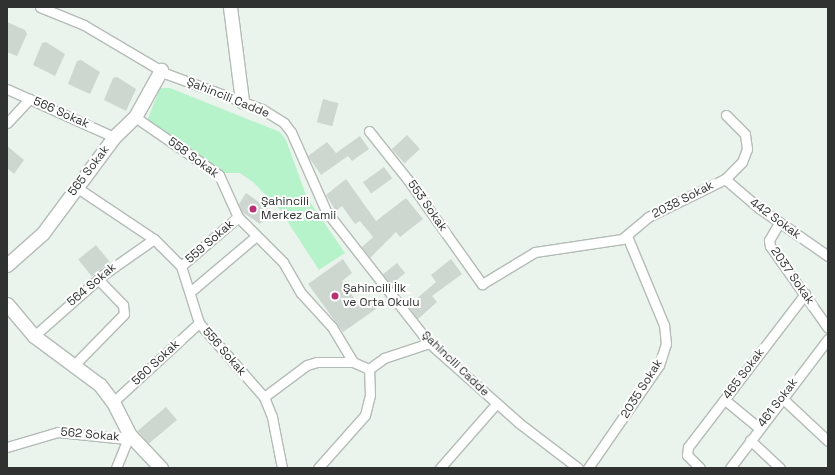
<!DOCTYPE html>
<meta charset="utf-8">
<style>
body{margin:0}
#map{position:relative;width:835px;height:475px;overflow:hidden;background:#ebf3ed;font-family:"Space Grotesk",sans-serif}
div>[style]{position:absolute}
.green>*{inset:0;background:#b6f2ca}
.building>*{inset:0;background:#ced6d0;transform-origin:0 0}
.roads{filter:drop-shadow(1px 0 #b4bcb7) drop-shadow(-1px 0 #b4bcb7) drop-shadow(0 1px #b4bcb7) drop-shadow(0 -1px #b4bcb7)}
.street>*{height:9px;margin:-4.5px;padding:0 4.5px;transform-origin:4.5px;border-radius:4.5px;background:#fff}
.secondary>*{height:13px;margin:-6.5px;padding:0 6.5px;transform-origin:6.5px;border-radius:6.5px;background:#fff}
.dots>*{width:11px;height:11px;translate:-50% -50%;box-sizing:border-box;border:2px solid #fff;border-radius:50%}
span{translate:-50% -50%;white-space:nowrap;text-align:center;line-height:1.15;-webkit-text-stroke:4px #fff;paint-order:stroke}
.street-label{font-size:12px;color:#2f3230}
.poi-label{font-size:12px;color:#2f3230}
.left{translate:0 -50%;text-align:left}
.frame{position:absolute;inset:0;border:8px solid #2f3230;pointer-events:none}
</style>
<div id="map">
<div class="green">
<div style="clip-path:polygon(160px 88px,170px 88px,280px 132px,286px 140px,307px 198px,345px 253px,319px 270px,280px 210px,253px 182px,240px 173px,225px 173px,147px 121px)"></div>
</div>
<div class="building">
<div style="clip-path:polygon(7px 22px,25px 30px,27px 34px,17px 56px,7px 52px)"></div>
<div style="clip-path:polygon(46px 42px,65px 54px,55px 76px,33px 65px,42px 43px)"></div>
<div style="clip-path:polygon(81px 60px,100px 72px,90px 94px,68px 84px,77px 61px)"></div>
<div style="clip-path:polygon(117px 77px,136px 89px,126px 111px,104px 100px,113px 78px)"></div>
<div style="left:323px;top:99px;width:16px;height:24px;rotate:15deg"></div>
<div style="left:407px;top:135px;width:19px;height:21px;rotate:47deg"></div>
<div style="clip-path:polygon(360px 136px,369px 149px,352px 161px,348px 156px,321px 175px,308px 156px,327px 142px,336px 153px)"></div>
<div style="clip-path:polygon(7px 146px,24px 160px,14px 174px,7px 168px)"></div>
<div style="left:384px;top:167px;width:14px;height:26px;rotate:54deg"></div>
<div style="clip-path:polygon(346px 179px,376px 221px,406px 198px,423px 219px,400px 237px,396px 232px,370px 258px,362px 247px,373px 237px,360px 221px,355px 224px,342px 206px,336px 211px,326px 195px)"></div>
<div style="clip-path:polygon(246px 193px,270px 210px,260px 224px,242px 212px,239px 204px)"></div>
<div style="left:96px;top:245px;width:22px;height:23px;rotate:51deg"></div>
<div style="clip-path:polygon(343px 259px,352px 273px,342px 281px,357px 302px,366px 296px,376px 309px,343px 332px,308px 284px)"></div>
<div style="clip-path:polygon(451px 259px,462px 274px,432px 296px,437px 302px,418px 319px,408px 306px,436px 282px,431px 275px)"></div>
<div style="left:397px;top:263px;width:13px;height:18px;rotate:51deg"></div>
<div style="left:166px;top:407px;width:17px;height:37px;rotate:50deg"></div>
</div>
<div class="roads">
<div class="street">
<div style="left:40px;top:7px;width:48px;rotate:22.2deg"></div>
<div style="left:84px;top:25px;width:96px;rotate:30.6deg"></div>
<div style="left:167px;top:74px;width:101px;rotate:20.2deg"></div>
<div style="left:262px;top:109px;width:26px;rotate:32deg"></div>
<div style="left:284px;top:123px;width:11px;rotate:52deg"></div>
<div style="left:291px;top:132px;width:86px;rotate:66.1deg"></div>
<div style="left:326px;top:211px;width:167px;rotate:52deg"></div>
<div style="left:429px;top:343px;width:120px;rotate:41.6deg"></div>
<div style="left:519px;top:423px;width:74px;rotate:37.3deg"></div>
<div style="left:7px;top:89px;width:117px;rotate:24.2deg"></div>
<div style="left:135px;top:117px;width:102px;rotate:34.6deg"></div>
<div style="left:219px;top:175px;width:46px;rotate:65.7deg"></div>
<div style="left:238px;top:217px;width:64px;rotate:45deg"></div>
<div style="left:283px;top:262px;width:36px;rotate:60deg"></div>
<div style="left:301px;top:293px;width:46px;rotate:47.6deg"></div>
<div style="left:332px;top:327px;width:41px;rotate:59deg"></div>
<div style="left:7px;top:123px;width:33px;rotate:-47deg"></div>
<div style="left:369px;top:131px;width:63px;rotate:51.5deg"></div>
<div style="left:408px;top:180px;width:128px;rotate:54.6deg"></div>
<div style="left:482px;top:284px;width:62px;rotate:-31.1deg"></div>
<div style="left:535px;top:252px;width:88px;rotate:-8.5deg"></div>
<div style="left:622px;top:239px;width:34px;rotate:-40deg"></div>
<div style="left:648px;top:217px;width:86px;rotate:-26.3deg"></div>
<div style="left:725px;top:179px;width:24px;rotate:-45deg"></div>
<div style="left:742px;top:162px;width:14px;rotate:-69deg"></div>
<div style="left:747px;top:149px;width:15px;rotate:-98deg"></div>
<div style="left:745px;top:134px;width:27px;rotate:-135deg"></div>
<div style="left:725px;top:179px;width:45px;rotate:40.5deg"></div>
<div style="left:759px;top:208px;width:84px;rotate:34.8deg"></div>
<div style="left:76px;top:187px;width:94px;rotate:33.7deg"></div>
<div style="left:154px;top:239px;width:38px;rotate:45deg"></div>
<div style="left:181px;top:266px;width:60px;rotate:72.5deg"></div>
<div style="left:199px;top:323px;width:98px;rotate:48.7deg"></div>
<div style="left:264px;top:397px;width:22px;rotate:68deg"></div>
<div style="left:272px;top:417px;width:52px;rotate:78.9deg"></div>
<div style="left:779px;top:223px;width:20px;rotate:120deg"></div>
<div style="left:769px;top:240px;width:6px;rotate:81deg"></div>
<div style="left:770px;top:246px;width:100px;rotate:54.7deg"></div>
<div style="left:181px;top:266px;width:75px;rotate:-40.7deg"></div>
<div style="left:190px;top:292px;width:85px;rotate:-40.2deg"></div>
<div style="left:34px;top:336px;width:94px;rotate:-41.5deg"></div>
<div style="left:104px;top:274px;width:61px;rotate:-35deg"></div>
<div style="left:75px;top:364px;width:70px;rotate:-45.6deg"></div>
<div style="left:124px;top:314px;width:9px;rotate:-96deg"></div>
<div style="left:123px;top:305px;width:36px;rotate:-134deg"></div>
<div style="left:264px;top:397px;width:54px;rotate:-36.7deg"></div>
<div style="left:307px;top:365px;width:10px;rotate:-17deg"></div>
<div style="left:317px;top:362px;width:36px"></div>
<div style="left:353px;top:362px;width:17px;rotate:24deg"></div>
<div style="left:369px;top:369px;width:19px;rotate:-36deg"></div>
<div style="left:384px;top:358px;width:47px;rotate:-18.4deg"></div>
<div style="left:782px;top:398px;width:63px;rotate:43.1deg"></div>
<div style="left:725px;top:400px;width:44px;rotate:39.5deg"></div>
<div style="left:113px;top:402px;width:117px;rotate:-42.6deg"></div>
<div style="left:750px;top:440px;width:41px;rotate:43deg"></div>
<div style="left:7px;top:447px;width:53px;rotate:-16.4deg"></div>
<div style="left:58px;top:432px;width:69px;rotate:5.8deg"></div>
<div style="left:116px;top:468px;width:35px;rotate:-68deg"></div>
<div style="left:318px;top:468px;width:71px;rotate:-48.4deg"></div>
<div style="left:365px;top:415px;width:21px;rotate:-76deg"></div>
<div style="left:370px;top:395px;width:26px;rotate:-92deg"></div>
<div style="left:440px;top:468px;width:86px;rotate:-48.8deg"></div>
<div style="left:588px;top:468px;width:125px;rotate:-55.4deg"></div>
<div style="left:659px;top:365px;width:22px;rotate:-72deg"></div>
<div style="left:666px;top:344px;width:19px;rotate:-96deg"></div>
<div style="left:664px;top:325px;width:96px;rotate:-112.6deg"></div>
<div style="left:700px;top:468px;width:18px;rotate:-135deg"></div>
<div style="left:687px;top:455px;width:8px;rotate:-83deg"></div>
<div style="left:688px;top:447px;width:193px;rotate:-52.6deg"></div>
<div style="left:730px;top:468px;width:162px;rotate:-52.8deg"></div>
</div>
<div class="secondary">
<div style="left:230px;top:7px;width:95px;rotate:82.7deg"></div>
<div style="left:7px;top:265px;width:48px;rotate:-41.6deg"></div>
<div style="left:43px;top:233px;width:119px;rotate:-53.5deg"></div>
<div style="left:114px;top:137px;width:29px;rotate:-44deg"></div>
<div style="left:135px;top:117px;width:54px;rotate:-61deg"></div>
<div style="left:7px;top:304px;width:42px;rotate:49.8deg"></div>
<div style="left:34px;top:336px;width:82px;rotate:36.6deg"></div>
<div style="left:100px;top:385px;width:21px;rotate:53deg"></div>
<div style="left:113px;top:402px;width:36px;rotate:63deg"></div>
<div style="left:129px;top:434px;width:47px;rotate:46.7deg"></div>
</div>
</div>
<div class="dots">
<div style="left:253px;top:209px;background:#b73277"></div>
<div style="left:335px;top:296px;background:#b73277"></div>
</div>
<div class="street-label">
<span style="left:228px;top:98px;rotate:22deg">Şahincili Cadde</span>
<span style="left:61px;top:113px;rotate:24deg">566 Sokak</span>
<span style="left:193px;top:158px;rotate:36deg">558 Sokak</span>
<span style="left:89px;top:171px;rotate:-53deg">565 Sokak</span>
<span style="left:683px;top:200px;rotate:-27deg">2038 Sokak</span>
<span style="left:427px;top:206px;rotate:55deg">553 Sokak</span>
<span style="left:775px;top:219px;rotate:36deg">442 Sokak</span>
<span style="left:210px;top:242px;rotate:-41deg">559 Sokak</span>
<span style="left:792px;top:276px;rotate:55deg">2037 Sokak</span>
<span style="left:92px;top:285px;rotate:-40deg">564 Sokak</span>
<span style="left:224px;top:352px;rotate:49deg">556 Sokak</span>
<span style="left:156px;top:363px;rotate:-43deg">560 Sokak</span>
<span style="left:455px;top:364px;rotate:44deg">Şahincili Cadde</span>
<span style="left:744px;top:374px;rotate:-53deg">465 Sokak</span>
<span style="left:642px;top:389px;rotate:-58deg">2035 Sokak</span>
<span style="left:778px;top:403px;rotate:-53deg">461 Sokak</span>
<span style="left:90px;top:435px;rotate:5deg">562 Sokak</span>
</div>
<div class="poi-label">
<span class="left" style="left:261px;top:209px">Şahincili<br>Merkez Camii</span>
<span class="left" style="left:343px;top:296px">Şahincili İlk<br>ve Orta Okulu</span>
</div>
<div class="frame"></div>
</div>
